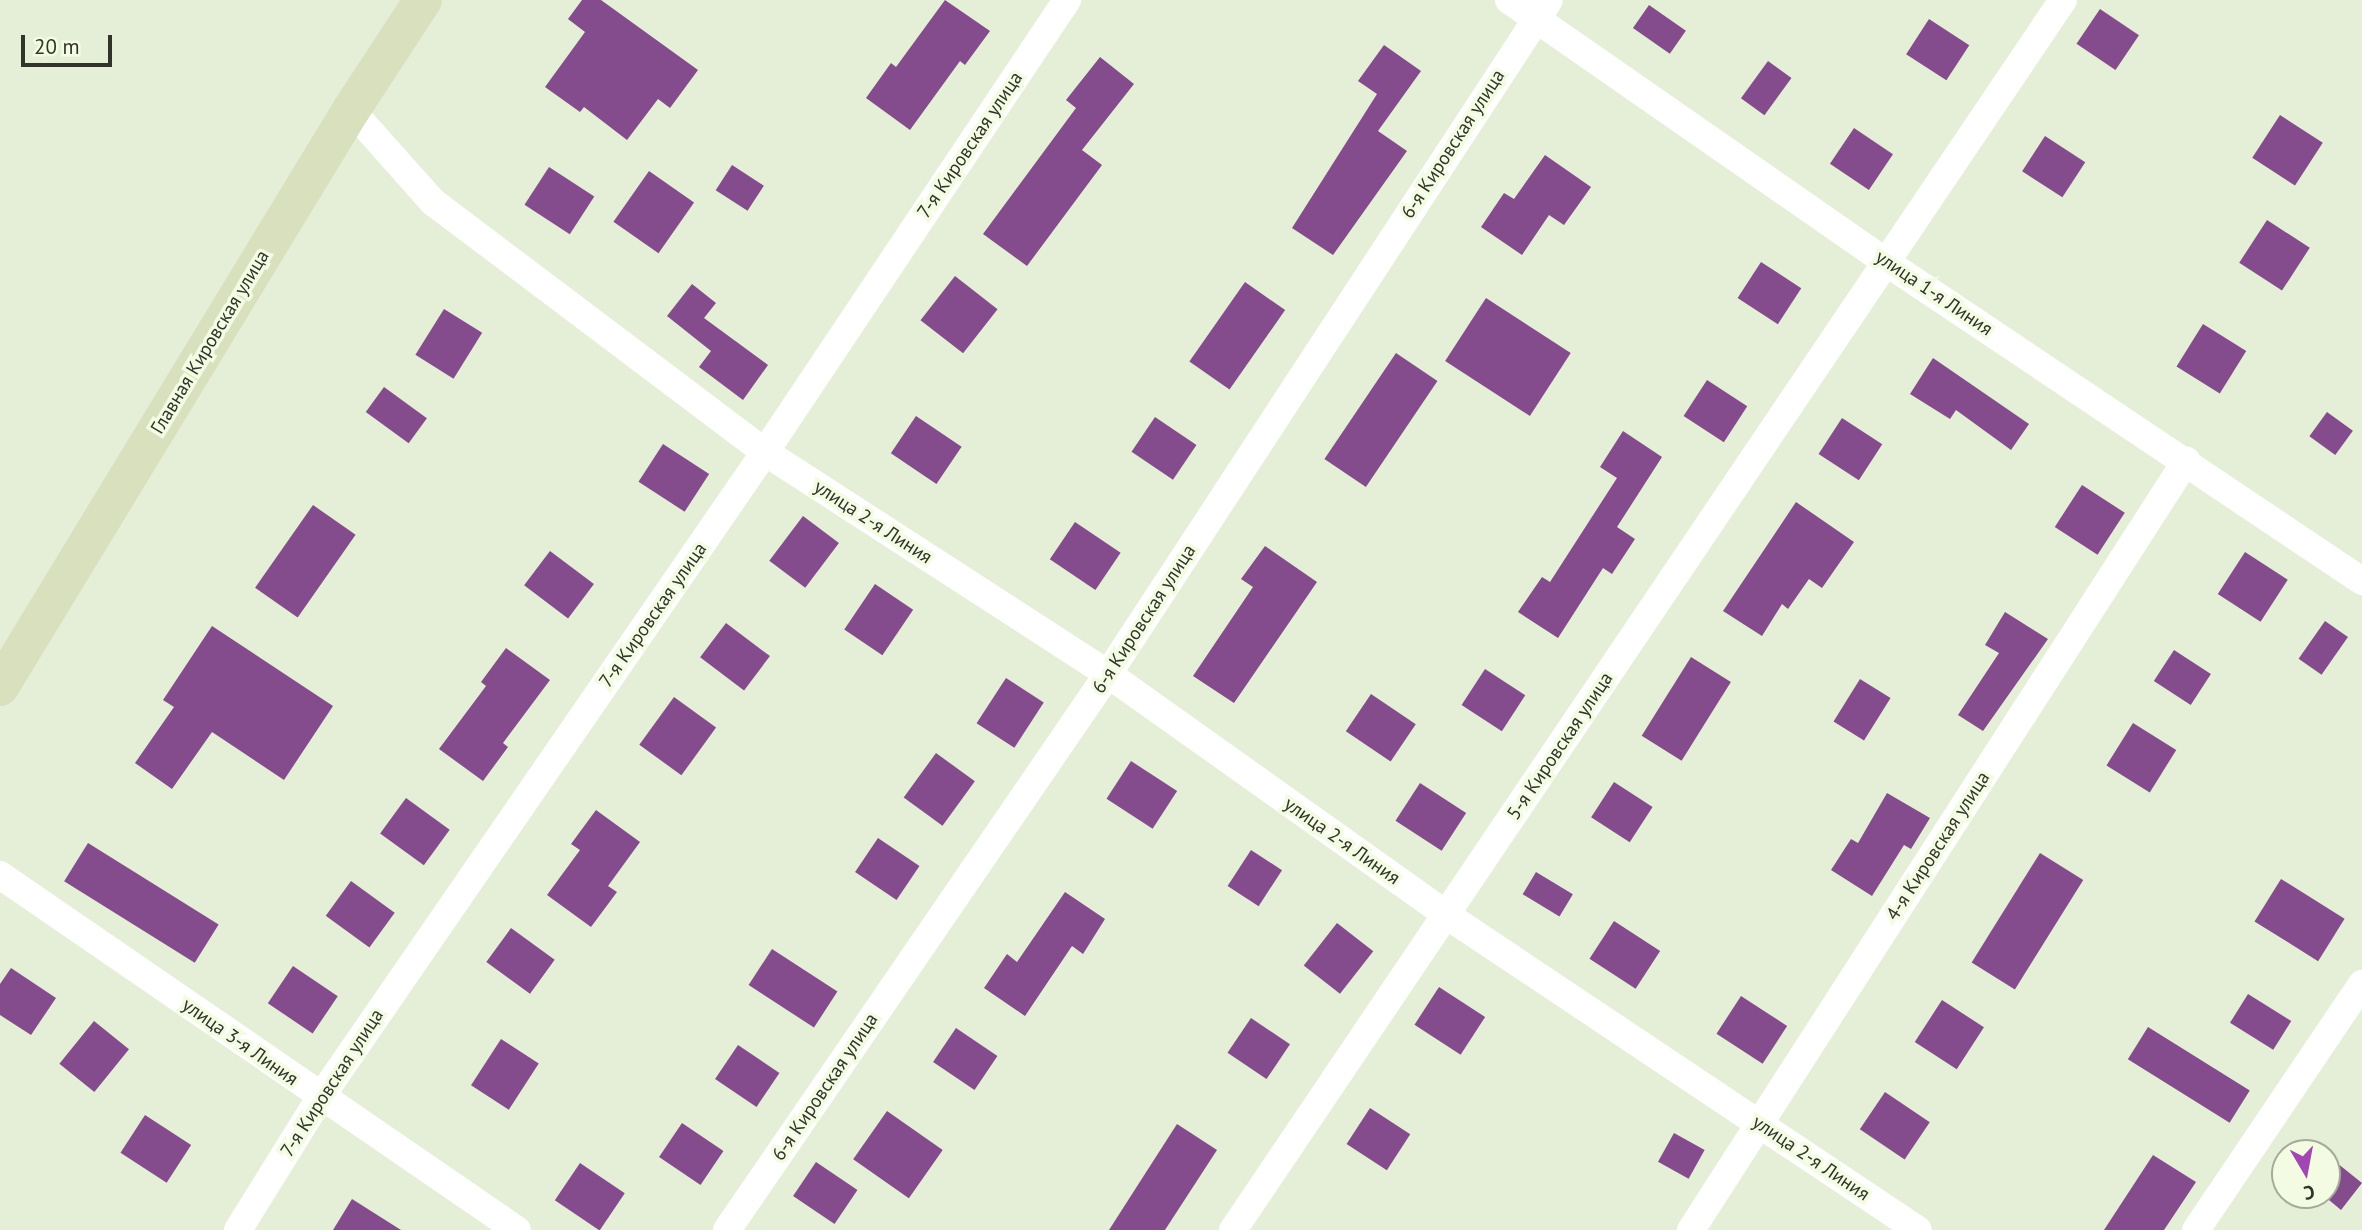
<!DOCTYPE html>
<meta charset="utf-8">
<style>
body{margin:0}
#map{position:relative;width:2362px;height:1230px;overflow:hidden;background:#e5eed6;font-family:"PT Sans",sans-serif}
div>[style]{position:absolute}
.building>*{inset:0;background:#844c8d;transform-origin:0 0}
.minor>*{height:28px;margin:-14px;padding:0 14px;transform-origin:14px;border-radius:14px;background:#fff}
.secondary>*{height:38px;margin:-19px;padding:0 19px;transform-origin:19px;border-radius:19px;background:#d8e0be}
span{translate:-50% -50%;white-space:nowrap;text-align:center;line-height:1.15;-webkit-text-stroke:7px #f3fbe3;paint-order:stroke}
.street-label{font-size:19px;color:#31342b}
.north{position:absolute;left:2271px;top:1139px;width:70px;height:70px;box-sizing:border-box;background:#f3fbe3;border:2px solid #a5ab99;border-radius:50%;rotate:170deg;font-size:19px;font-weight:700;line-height:28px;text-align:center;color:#31342b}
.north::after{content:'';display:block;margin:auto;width:24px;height:32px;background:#a247b2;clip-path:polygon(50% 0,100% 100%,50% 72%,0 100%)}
.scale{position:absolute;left:21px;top:35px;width:91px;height:32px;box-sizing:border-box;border:4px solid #31342b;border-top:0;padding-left:9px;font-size:21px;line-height:24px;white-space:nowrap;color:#31342b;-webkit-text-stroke:5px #f3fbe3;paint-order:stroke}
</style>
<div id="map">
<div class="building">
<div style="clip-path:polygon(582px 0,601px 0,698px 70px,670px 108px,658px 99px,627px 140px,584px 107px,580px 112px,545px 87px,585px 32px,568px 19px)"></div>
<div style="clip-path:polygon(945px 0,990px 31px,965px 65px,960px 61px,910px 130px,866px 98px,891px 63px,896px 67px)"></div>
<div style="left:1649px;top:5px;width:45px;height:28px;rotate:35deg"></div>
<div style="left:2100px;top:9px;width:47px;height:42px;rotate:34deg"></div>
<div style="left:1929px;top:19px;width:48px;height:42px;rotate:33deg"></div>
<div style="clip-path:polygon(1384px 45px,1421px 71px,1378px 131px,1407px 151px,1333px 255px,1292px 228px,1377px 94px,1358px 81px)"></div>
<div style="clip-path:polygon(1100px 57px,1134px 84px,1082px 150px,1102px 165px,1027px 266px,983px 234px,1076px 108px,1066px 100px)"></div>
<div style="left:1768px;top:61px;width:29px;height:46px;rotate:36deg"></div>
<div style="left:2280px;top:115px;width:51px;height:51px;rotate:33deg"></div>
<div style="left:1854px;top:128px;width:47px;height:43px;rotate:34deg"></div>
<div style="left:2045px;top:136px;width:48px;height:42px;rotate:33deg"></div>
<div style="clip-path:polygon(1545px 155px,1591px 187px,1564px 225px,1549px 215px,1522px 255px,1481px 227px,1504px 193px,1514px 199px)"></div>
<div style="left:732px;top:165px;width:38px;height:30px;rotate:33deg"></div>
<div style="left:549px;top:167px;width:54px;height:45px;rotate:33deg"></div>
<div style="left:649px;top:171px;width:55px;height:62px;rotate:35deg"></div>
<div style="left:2267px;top:220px;width:51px;height:51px;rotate:33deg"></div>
<div style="left:1761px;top:262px;width:48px;height:43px;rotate:33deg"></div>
<div style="left:955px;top:276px;width:54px;height:56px;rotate:38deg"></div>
<div style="left:1245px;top:282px;width:49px;height:97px;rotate:35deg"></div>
<div style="clip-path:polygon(692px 284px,716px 303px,704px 318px,768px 365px,743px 400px,699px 367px,711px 351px,667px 316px)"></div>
<div style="left:1486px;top:298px;width:101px;height:75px;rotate:33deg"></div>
<div style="left:444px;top:309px;width:45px;height:54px;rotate:32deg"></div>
<div style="left:2203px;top:324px;width:51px;height:50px;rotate:32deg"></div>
<div style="left:1396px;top:353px;width:50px;height:128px;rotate:34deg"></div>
<div style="clip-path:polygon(1933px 358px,2029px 424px,2011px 450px,1956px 410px,1950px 419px,1910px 394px)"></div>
<div style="left:1707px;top:380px;width:48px;height:43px;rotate:33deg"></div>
<div style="left:384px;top:387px;width:53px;height:31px;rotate:36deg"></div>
<div style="left:2327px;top:412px;width:32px;height:30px;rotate:36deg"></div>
<div style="left:916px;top:416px;width:55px;height:45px;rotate:34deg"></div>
<div style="left:1155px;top:417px;width:50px;height:42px;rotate:34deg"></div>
<div style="left:1842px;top:418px;width:48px;height:43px;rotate:33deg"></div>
<div style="clip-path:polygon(1623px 431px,1662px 457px,1617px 527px,1635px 539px,1612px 574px,1603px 568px,1558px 638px,1518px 612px,1542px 577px,1550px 582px,1617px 478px,1600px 467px)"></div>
<div style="left:663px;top:444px;width:55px;height:45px;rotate:33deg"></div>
<div style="left:2082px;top:485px;width:51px;height:50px;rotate:33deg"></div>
<div style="clip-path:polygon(1796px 502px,1854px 542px,1822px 588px,1809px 579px,1788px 609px,1782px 604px,1762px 636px,1723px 611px)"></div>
<div style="left:313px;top:505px;width:52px;height:101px;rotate:35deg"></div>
<div style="left:803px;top:516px;width:45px;height:56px;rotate:37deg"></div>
<div style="left:1075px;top:522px;width:55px;height:45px;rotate:34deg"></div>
<div style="clip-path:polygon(1265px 546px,1317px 582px,1234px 703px,1193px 676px,1253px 587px,1241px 579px)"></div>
<div style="left:550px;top:551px;width:55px;height:43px;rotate:37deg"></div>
<div style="left:2245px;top:552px;width:51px;height:50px;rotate:33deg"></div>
<div style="left:875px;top:584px;width:46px;height:55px;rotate:34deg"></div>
<div style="clip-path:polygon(2005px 612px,2048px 639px,1983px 731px,1958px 715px,1999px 653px,1985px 645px)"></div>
<div style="left:2325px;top:621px;width:28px;height:46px;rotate:35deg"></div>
<div style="left:726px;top:623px;width:55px;height:43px;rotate:37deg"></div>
<div style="clip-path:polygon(212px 626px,333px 706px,284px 780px,212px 732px,172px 789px,135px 763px,174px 707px,163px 700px)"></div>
<div style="clip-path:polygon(506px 648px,550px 680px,503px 743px,508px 747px,483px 781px,439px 749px,486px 686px,481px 682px)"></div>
<div style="left:2174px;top:650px;width:44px;height:37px;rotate:33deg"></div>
<div style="left:1691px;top:657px;width:47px;height:93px;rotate:32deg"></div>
<div style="left:1485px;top:669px;width:48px;height:43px;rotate:33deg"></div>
<div style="left:1006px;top:678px;width:45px;height:54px;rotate:33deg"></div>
<div style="left:1860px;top:679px;width:36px;height:50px;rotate:32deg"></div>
<div style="left:1371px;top:694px;width:54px;height:45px;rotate:34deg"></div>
<div style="left:674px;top:697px;width:52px;height:59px;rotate:36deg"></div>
<div style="left:2133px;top:723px;width:51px;height:50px;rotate:32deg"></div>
<div style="left:936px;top:753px;width:48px;height:55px;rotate:36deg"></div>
<div style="left:1131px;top:761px;width:55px;height:45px;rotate:33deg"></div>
<div style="left:1614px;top:782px;width:46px;height:42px;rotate:33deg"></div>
<div style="left:1420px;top:783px;width:55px;height:45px;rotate:33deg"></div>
<div style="clip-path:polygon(1887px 793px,1930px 818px,1911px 849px,1904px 845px,1872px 896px,1831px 870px,1851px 839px,1858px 843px)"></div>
<div style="left:406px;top:798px;width:54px;height:44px;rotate:36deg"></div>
<div style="clip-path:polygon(596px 810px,640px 842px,608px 886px,617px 892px,591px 927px,547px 895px,580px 850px,571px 844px)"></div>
<div style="left:878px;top:838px;width:50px;height:41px;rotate:34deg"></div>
<div style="left:88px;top:843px;width:154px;height:45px;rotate:32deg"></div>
<div style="left:1251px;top:850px;width:37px;height:43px;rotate:33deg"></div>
<div style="left:2040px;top:853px;width:51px;height:129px;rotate:32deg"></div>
<div style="left:1536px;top:872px;width:43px;height:26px;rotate:31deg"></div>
<div style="left:2281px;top:879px;width:75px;height:50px;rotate:32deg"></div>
<div style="left:351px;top:881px;width:54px;height:43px;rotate:36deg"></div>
<div style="clip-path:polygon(1065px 892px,1105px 919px,1083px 954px,1072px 946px,1025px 1016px,984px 988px,1007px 954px,1017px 962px)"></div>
<div style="left:1614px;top:921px;width:55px;height:45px;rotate:33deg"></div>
<div style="left:1337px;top:923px;width:46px;height:54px;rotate:38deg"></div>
<div style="left:511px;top:928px;width:54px;height:42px;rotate:36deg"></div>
<div style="left:772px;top:949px;width:78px;height:43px;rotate:33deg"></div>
<div style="left:293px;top:966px;width:54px;height:45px;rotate:34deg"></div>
<div style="clip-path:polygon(11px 968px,56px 998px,31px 1035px,0 1015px,0 984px)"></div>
<div style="left:1439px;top:987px;width:55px;height:45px;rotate:33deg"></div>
<div style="left:2248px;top:994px;width:51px;height:34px;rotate:32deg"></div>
<div style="left:1741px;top:996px;width:55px;height:45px;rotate:33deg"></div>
<div style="left:1942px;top:1000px;width:50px;height:50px;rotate:33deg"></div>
<div style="left:1251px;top:1018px;width:47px;height:42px;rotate:34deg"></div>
<div style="left:94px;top:1021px;width:45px;height:55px;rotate:39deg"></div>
<div style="left:2148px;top:1027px;width:120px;height:38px;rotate:32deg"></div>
<div style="left:956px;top:1028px;width:50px;height:41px;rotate:34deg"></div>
<div style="left:501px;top:1039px;width:45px;height:55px;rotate:33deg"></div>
<div style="left:738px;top:1045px;width:50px;height:41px;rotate:34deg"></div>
<div style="left:1885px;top:1092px;width:54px;height:45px;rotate:34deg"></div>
<div style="left:1370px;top:1108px;width:48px;height:43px;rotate:33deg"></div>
<div style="left:887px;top:1111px;width:68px;height:59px;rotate:35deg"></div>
<div style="left:145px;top:1115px;width:55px;height:45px;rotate:33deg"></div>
<div style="left:682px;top:1123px;width:50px;height:41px;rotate:34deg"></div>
<div style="clip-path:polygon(1177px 1124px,1217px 1150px,1165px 1230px,1109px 1230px)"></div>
<div style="left:1674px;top:1133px;width:35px;height:33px;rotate:29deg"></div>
<div style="clip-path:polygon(2153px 1155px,2196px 1182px,2164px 1230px,2104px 1230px)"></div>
<div style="clip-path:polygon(2327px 1155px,2362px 1183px,2341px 1210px,2323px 1195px,2327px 1195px)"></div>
<div style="left:816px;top:1162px;width:50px;height:41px;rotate:34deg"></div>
<div style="left:580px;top:1163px;width:54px;height:45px;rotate:34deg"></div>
<div style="clip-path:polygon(352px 1199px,401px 1230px,333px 1230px)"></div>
</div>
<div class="minor">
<div style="left:1509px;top:0;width:455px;rotate:34.8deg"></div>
<div style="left:1883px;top:260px;width:577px;rotate:33.83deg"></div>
<div style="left:351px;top:110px;width:123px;rotate:48.3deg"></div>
<div style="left:433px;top:202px;width:416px;rotate:37deg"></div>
<div style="left:765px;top:452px;width:409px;rotate:32.9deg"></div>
<div style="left:1108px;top:674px;width:417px;rotate:35.4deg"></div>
<div style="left:1448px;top:916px;width:565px;rotate:33.75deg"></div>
<div style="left:0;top:875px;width:627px;rotate:34.48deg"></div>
<div style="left:238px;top:1230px;width:155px;rotate:-58.2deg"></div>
<div style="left:320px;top:1098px;width:784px;rotate:-55.44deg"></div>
<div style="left:765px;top:452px;width:544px;rotate:-56.25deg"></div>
<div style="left:727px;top:1230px;width:674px;rotate:-55.58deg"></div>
<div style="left:1108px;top:674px;width:805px;rotate:-56.8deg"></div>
<div style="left:1233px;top:1230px;width:1484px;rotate:-55.99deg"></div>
<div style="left:1691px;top:1230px;width:915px;rotate:-57.23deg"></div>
<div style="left:2196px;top:1230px;width:297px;rotate:-56deg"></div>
</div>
<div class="secondary">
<div style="left:0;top:687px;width:675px;rotate:-58.69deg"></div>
<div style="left:351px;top:110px;width:131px;rotate:-56.8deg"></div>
</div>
<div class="street-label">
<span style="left:1453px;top:144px;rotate:-57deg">6-я Кировская улица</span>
<span style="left:970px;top:145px;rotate:-56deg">7-я Кировская улица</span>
<span style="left:1934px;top:293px;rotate:34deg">улица 1-я Линия</span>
<span style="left:210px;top:342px;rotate:-59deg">Главная Кировская улица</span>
<span style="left:873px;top:522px;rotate:33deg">улица 2-я Линия</span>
<span style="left:653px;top:615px;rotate:-55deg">7-я Кировская улица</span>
<span style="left:1144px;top:619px;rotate:-57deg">6-я Кировская улица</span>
<span style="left:1560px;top:746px;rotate:-56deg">5-я Кировская улица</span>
<span style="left:1342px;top:841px;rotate:35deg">улица 2-я Линия</span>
<span style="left:1938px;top:846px;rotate:-57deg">4-я Кировская улица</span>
<span style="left:240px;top:1042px;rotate:35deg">улица 3-я Линия</span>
<span style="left:332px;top:1083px;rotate:-57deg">7-я Кировская улица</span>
<span style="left:825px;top:1087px;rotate:-56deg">6-я Кировская улица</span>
<span style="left:1811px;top:1158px;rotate:34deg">улица 2-я Линия</span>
</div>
<div class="north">С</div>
<div class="scale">20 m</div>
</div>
